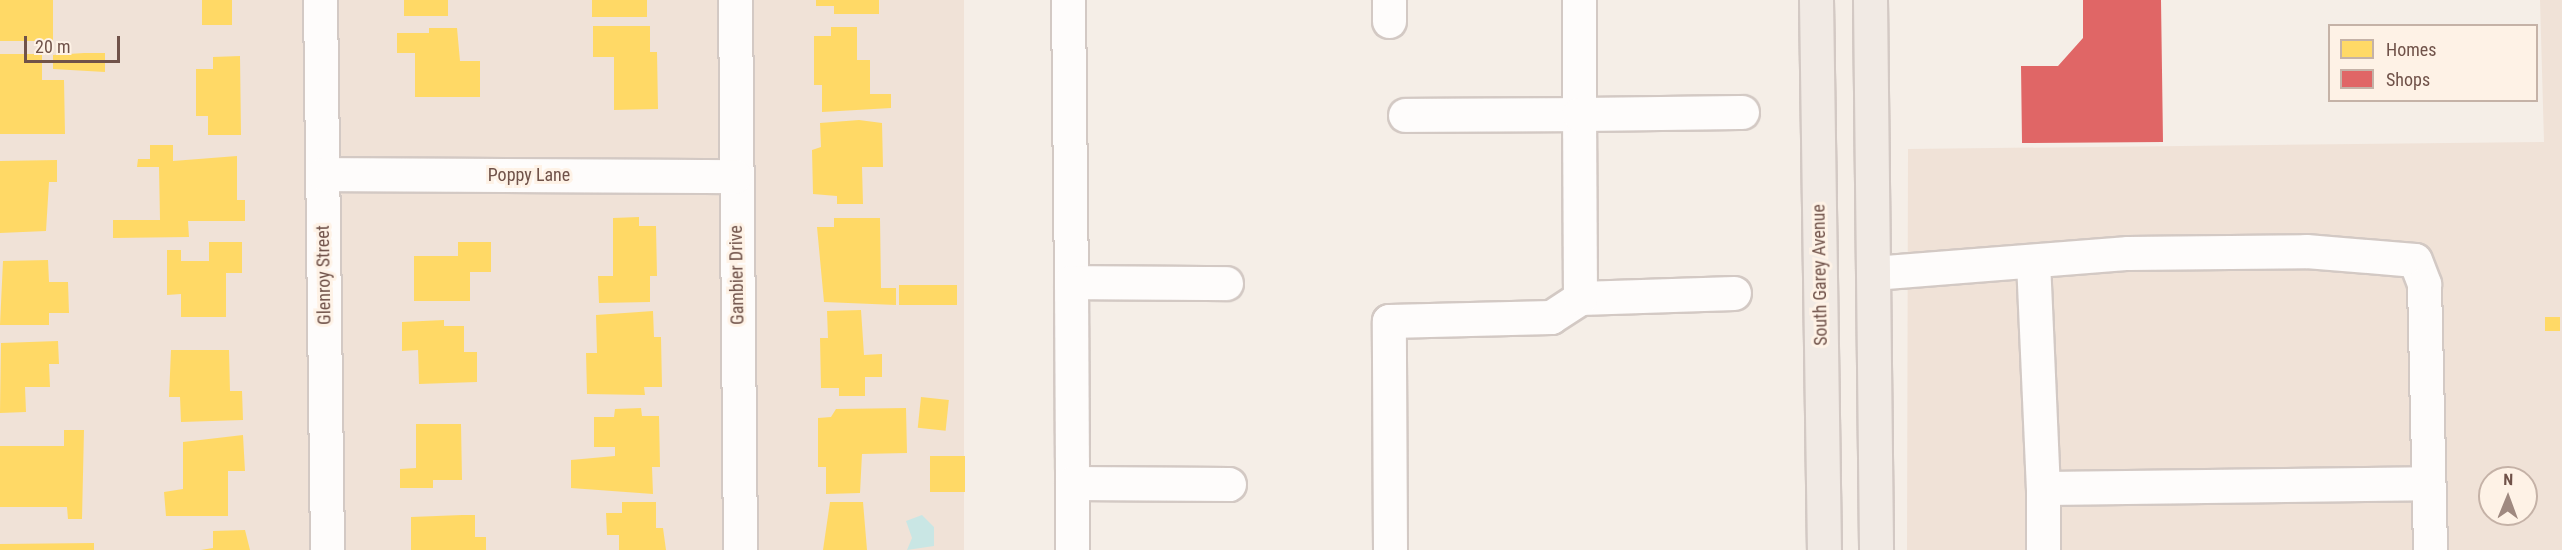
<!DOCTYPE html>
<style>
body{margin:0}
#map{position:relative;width:2562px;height:550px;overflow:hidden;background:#f5eee7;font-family:"Roboto Condensed",sans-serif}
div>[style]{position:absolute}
.residential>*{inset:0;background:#f0e2d7;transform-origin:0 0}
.water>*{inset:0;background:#c9e6e4}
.homes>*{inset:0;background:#ffd966;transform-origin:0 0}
.shops>*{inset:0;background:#e06666}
.roads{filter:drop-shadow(2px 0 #d3c9c4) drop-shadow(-2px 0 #d3c9c4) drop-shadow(0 2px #d3c9c4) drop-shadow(0 -2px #d3c9c4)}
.minor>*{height:33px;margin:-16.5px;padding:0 16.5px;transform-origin:16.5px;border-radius:16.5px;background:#fefcfb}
.major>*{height:33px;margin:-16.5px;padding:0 16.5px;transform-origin:16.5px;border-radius:16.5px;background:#f1eae4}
span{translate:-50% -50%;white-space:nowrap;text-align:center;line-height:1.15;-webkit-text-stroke:6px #fef2e6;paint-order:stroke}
.street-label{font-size:18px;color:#705249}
.legend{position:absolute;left:2328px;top:24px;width:210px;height:78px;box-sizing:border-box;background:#fef2e6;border:2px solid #c5b2a7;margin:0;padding:8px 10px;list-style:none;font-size:18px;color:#705249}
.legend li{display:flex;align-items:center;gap:12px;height:30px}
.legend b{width:30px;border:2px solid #c5b2a7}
.north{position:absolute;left:2478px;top:466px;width:60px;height:60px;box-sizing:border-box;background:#fef2e6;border:2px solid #c5b2a7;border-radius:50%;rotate:1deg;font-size:16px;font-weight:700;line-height:24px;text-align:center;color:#705249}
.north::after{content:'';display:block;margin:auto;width:21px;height:27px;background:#9f8980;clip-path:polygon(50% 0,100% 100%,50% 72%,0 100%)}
.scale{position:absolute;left:24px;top:36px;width:96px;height:27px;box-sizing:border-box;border:3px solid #705249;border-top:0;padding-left:8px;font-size:18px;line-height:21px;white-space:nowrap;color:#705249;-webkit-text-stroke:4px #fef2e6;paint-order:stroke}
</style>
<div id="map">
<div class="residential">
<div style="left:0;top:0;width:964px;height:550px"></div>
<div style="clip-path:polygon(evenodd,2540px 0,2562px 0,2562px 550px,1907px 550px,1908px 149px,2544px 142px,2540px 0,2490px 478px,2526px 478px,2526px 514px,2490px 514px,2490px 478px)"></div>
</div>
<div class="water">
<div style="clip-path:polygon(922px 515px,934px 527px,934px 546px,907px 550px,912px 538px,906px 521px)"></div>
</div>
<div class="homes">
<div style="left:0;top:0;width:53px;height:41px"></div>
<div style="left:202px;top:0;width:30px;height:25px"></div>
<div style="left:404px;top:0;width:44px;height:16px"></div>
<div style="left:592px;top:0;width:55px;height:17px"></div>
<div style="clip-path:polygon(816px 0,879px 0,879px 14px,834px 14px,834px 6px,816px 6px)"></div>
<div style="clip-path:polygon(593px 26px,650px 26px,650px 52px,657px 52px,658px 109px,614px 110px,614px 57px,593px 57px)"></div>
<div style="clip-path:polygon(831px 27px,857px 27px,857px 60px,870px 60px,870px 94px,891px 94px,891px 108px,822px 112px,822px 85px,814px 85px,814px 36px,831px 36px)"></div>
<div style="clip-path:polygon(429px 28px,457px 28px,460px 61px,480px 61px,480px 97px,415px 97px,415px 53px,397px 53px,397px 33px,429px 33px)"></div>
<div style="clip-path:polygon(84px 53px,105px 53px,105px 72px,53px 69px,53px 55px)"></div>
<div style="clip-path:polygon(0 54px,42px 54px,42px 80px,64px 80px,65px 134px,0 134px)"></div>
<div style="clip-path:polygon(240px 56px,241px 135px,208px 135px,208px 116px,196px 116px,196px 69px,213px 69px,213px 57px)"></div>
<div style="clip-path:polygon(859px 120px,882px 123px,883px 167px,862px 167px,863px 204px,837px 204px,837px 196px,813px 194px,812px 150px,821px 147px,820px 123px)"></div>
<div style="clip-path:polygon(150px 145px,173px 145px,173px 161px,237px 156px,237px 200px,245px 200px,245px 221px,188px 221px,189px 237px,113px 238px,113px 220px,160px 220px,159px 167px,137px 167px,138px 159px,150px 159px)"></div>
<div style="clip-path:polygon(57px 160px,57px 182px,49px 182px,46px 231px,0 233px,0 161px)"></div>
<div style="clip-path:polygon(639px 217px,639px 226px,656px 226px,657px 276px,650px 276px,650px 302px,599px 303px,598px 276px,613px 276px,613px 218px)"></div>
<div style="clip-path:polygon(834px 218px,880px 218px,881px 288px,896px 288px,896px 305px,824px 302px,817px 227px,834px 227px)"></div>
<div style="clip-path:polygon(209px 242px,242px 242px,242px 273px,226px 273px,226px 317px,181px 317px,181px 294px,167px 295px,167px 250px,181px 250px,181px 261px,209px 261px)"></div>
<div style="clip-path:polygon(458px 242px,491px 242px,491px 272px,470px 272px,470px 301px,414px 301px,414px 256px,458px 256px)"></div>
<div style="clip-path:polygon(48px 260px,49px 282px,68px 282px,69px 313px,49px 313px,49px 325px,0 325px,3px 261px)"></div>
<div style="left:957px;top:285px;width:20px;height:58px;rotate:90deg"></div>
<div style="clip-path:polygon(861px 310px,864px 355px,882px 354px,882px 377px,865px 377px,865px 396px,839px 396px,839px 388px,821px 388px,820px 338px,828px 338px,827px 311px)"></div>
<div style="clip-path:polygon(653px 311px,654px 337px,661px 337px,662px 387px,644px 387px,645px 395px,587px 394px,586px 353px,597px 353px,596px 315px)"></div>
<div style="left:2545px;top:317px;width:15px;height:14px"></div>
<div style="clip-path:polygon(444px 320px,444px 326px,464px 326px,464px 352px,477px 352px,477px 382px,419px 384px,418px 350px,402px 351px,402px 322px)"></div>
<div style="clip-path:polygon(58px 341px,59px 364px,49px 364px,50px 387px,25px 387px,26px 412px,0 413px,1px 343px)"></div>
<div style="clip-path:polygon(171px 350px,229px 350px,230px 391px,242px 391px,243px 420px,181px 422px,180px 397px,169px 397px)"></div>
<div style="left:921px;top:397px;width:28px;height:31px;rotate:6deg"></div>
<div style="clip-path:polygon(641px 408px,642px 416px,659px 416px,660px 467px,652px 467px,653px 494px,571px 488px,571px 460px,615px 456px,615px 447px,594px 447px,594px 417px,614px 417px,615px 409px)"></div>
<div style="clip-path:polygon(906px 408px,907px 453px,862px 454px,860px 493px,826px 494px,826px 467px,818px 467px,818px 418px,831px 417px,836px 409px)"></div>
<div style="clip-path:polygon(416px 424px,461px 424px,462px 480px,433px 480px,433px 488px,400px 488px,400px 469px,416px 468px)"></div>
<div style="clip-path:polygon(64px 430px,84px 430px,82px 519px,68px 519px,67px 507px,0 507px,0 446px,64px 446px)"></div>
<div style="clip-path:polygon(243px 435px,245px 471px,228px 471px,228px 516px,166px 516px,164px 492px,183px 489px,183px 442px)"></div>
<div style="left:930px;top:456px;width:35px;height:36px"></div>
<div style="clip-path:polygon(622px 502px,656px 502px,656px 528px,663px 528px,666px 550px,619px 550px,619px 535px,607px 535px,606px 513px,622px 513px)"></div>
<div style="clip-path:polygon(830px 502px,863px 502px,867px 550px,823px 550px)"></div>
<div style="clip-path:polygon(462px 515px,475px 515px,475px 537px,486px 537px,486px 550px,411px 550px,411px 517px)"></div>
<div style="clip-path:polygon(245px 530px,250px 550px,201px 550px,213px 548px,213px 531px)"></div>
<div style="clip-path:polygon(94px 543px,94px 550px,0 550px,0 544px)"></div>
</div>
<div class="shops">
<div style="clip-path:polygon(2083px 0,2161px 0,2163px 142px,2022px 143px,2021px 66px,2058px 66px,2083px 38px)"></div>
</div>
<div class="roads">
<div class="minor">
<div style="left:320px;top:0;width:550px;rotate:89.27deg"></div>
<div style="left:735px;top:0;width:550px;rotate:89.48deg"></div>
<div style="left:1068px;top:0;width:282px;rotate:89.4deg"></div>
<div style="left:1071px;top:282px;width:155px;rotate:0.4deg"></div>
<div style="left:1389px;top:0;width:21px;rotate:90deg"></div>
<div style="left:1405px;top:115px;width:174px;rotate:-0.3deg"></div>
<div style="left:1579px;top:114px;width:114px;rotate:-90deg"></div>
<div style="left:323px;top:174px;width:412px;rotate:0.3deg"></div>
<div style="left:2033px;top:261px;width:227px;rotate:87.5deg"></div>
<div style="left:2043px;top:488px;width:385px;rotate:-0.7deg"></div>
<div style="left:1873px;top:273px;width:256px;rotate:-4.5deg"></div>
<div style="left:2128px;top:253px;width:178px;rotate:-0.6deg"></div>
<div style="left:2306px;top:251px;width:109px;rotate:4.7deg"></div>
<div style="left:2415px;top:260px;width:26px;rotate:69deg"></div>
<div style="left:2424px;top:284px;width:266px;rotate:88.7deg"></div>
<div style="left:1071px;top:282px;width:201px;rotate:89.7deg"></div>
<div style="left:1072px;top:483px;width:157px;rotate:0.4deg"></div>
<div style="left:1580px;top:298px;width:154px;rotate:-1.9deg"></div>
<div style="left:1072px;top:483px;width:67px;rotate:90deg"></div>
<div style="left:2043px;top:488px;width:62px;rotate:90deg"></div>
<div style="left:1390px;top:550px;width:229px;rotate:-90.3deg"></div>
<div style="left:1389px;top:321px;width:162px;rotate:-1.4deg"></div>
<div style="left:1551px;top:317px;width:35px;rotate:-33deg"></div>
<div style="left:1580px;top:298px;width:184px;rotate:-90.3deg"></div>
<div style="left:1579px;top:114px;width:163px;rotate:-0.7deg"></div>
</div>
<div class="major">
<div style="left:1816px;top:0;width:550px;rotate:89.17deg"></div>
<div style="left:1870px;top:0;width:550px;rotate:89.37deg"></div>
</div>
</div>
<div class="street-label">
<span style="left:529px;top:175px">Poppy Lane</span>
<span style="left:324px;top:275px;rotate:-91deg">Glenroy Street</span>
<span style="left:737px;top:275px;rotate:-91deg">Gambier Drive</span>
<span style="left:1820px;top:275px;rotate:-91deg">South Garey Avenue</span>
</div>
<ul class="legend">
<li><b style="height:16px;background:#ffd966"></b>Homes</li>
<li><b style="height:16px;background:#e06666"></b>Shops</li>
</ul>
<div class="north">N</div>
<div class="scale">20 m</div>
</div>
